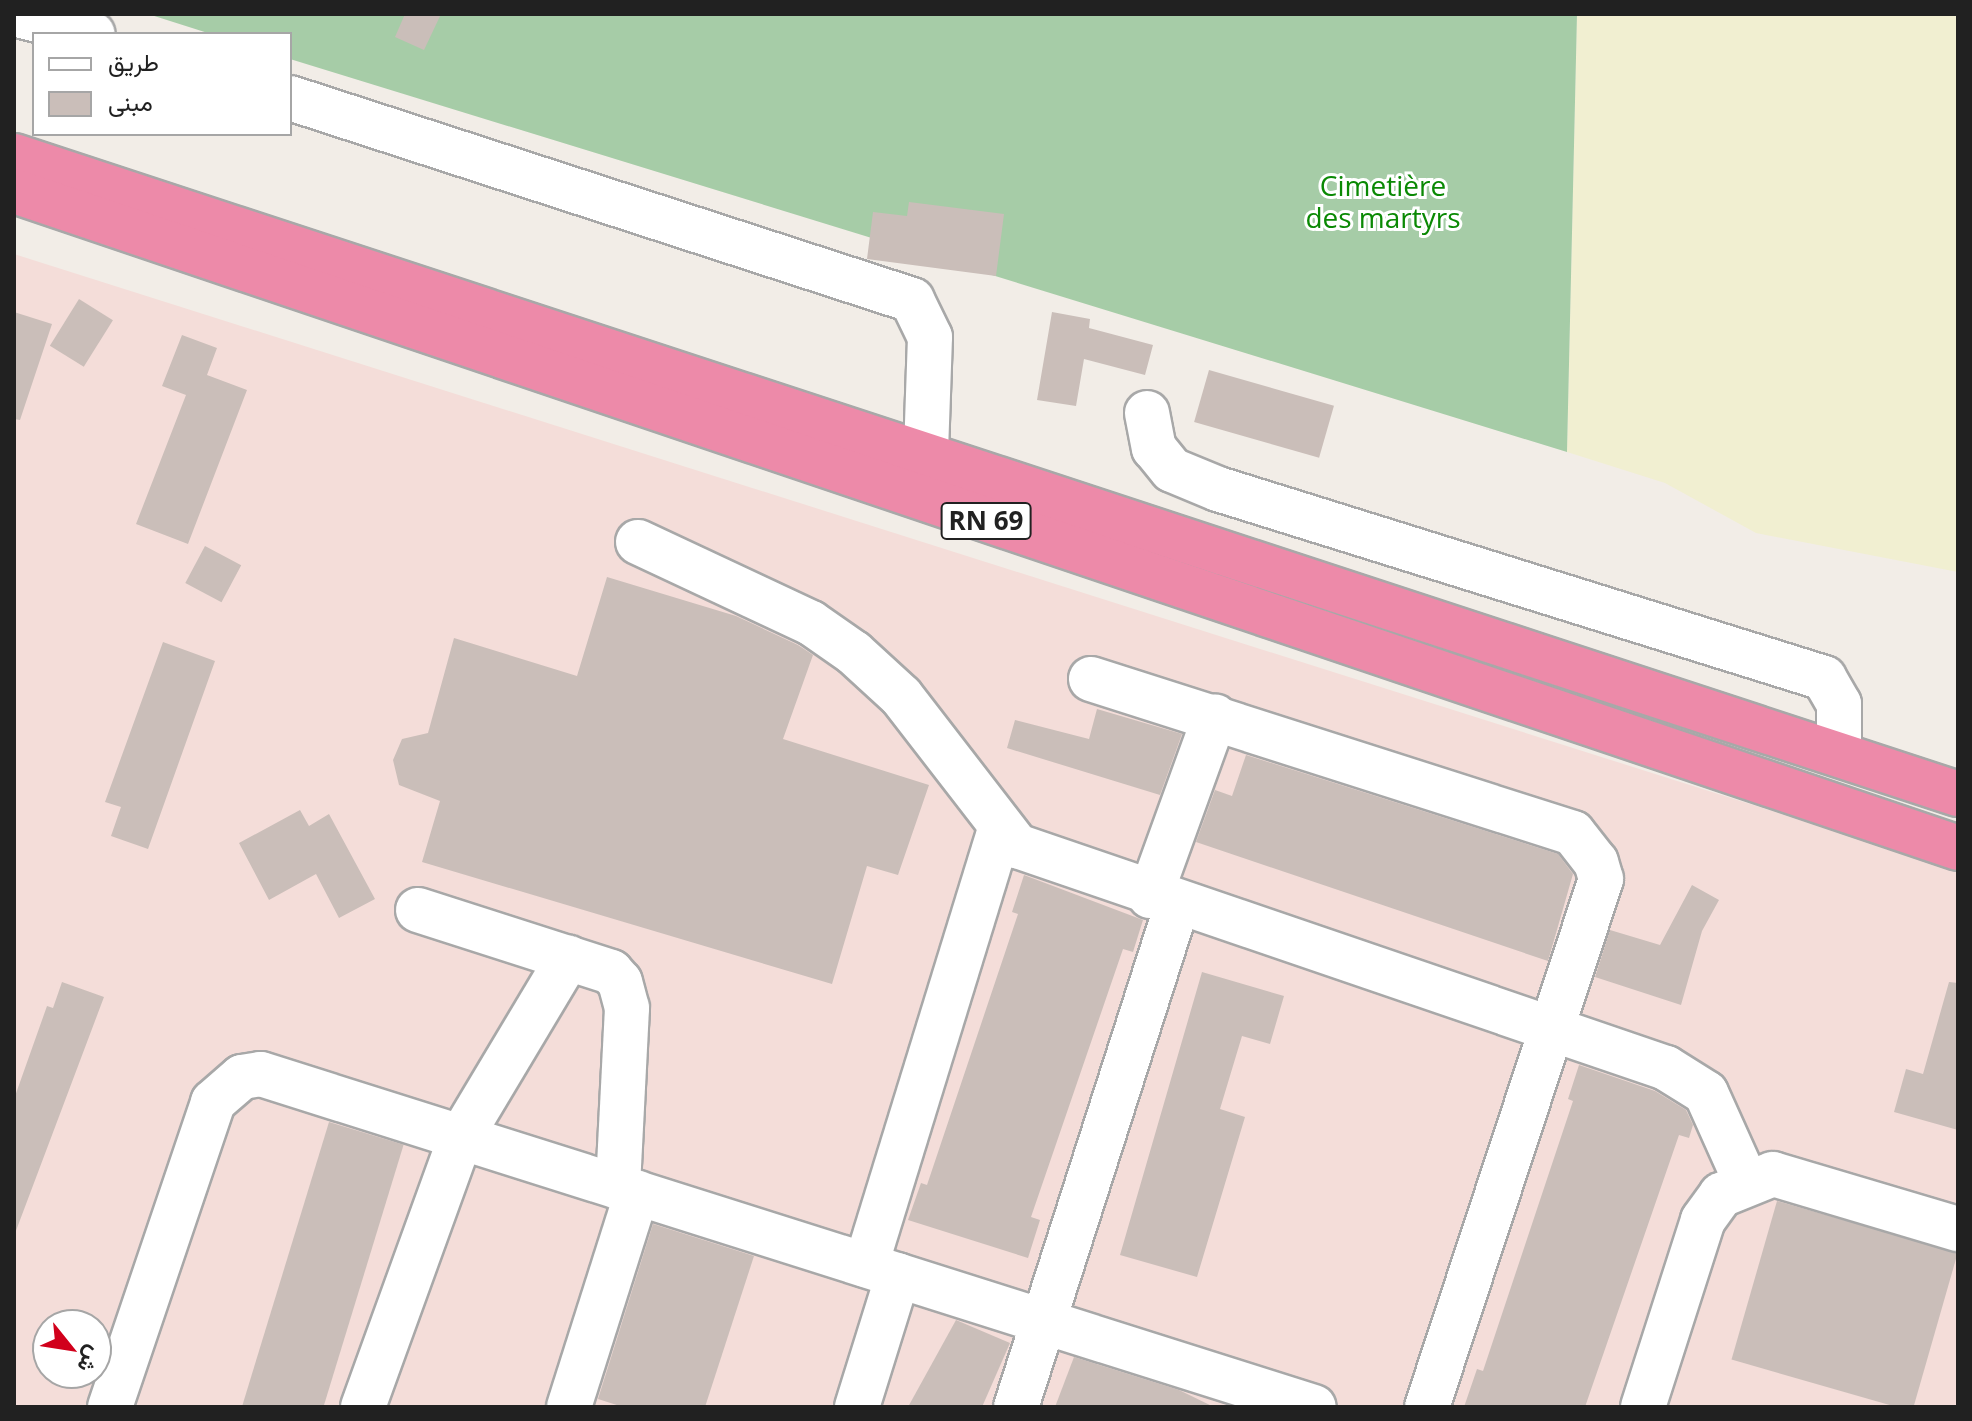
<!DOCTYPE html>
<meta charset="utf-8">
<style>
body{margin:0}
#map{position:relative;width:1972px;height:1421px;overflow:hidden;background:#f2ede7;font-family:"Open Sans",Vazirmatn,sans-serif}
div>[style]{position:absolute}
.military>*{inset:0;background:#f4ddd9}
.farmland>*{inset:0;background:#f1efd1}
.cemetery>*{inset:0;background:#a6cca7}
.building>*{inset:0;background:#cabeb9;transform-origin:0 0}
.roads{filter:drop-shadow(2px 0 #a8a8a8) drop-shadow(-2px 0 #a8a8a8) drop-shadow(0 2px #a8a8a8) drop-shadow(0 -2px #a8a8a8)}
.minor>*{height:44px;margin:-22px;padding:0 22px;transform-origin:22px;border-radius:22px;background:#fff}
.highway>*{height:44px;margin:-22px;padding:0 22px;transform-origin:22px;border-radius:22px;background:#ed8aa9}
span{translate:-50% -50%;white-space:nowrap;text-align:center;line-height:1.15;-webkit-text-stroke:6px #fff;paint-order:stroke}
.shield-label span{padding:2px 6px;background:#fff;border:2px solid;border-radius:6px;-webkit-text-stroke-width:0}
.shield-label{font-size:26px;color:#212121;font-weight:700}
.park-label{font-size:28px;color:#0a8904}
.frame{position:absolute;inset:0;border:16px solid #212121;pointer-events:none}
.legend{position:absolute;left:32px;top:32px;width:260px;height:104px;box-sizing:border-box;background:#fff;border:2px solid #a6a6a6;margin:0;padding:10px 14px;list-style:none;font-size:24px;color:#212121}
.legend li{display:flex;align-items:center;gap:16px;height:40px}
.legend b{width:40px;border:2px solid #a6a6a6}
.north{position:absolute;left:32px;top:1309px;width:80px;height:80px;box-sizing:border-box;background:#fff;border:2px solid #a6a6a6;border-radius:50%;rotate:120deg;font-size:22px;font-weight:700;line-height:32px;text-align:center;color:#212121}
.north::after{content:'';display:block;margin:auto;width:28px;height:36px;background:#d1001b;clip-path:polygon(50% 0,100% 100%,50% 72%,0 100%)}
</style>
<div id="map">
<div class="military">
<div style="clip-path:polygon(evenodd,14px 254px,1958px 870px,1958px 1407px,14px 1407px,14px 254px,48px 1325px,96px 1325px,96px 1373px,48px 1373px,48px 1325px)"></div>
</div>
<div class="farmland">
<div style="clip-path:polygon(1577px 14px,1958px 14px,1958px 572px,1756px 533px,1665px 483px,1567px 452px)"></div>
</div>
<div class="cemetery">
<div style="clip-path:polygon(148px 14px,1577px 14px,1567px 452px,290px 59px,290px 34px,211px 34px)"></div>
</div>
<div class="building">
<div style="clip-path:polygon(405px 14px,441px 14px,424px 50px,395px 37px)"></div>
<div style="clip-path:polygon(909px 202px,1004px 214px,996px 276px,867px 259px,873px 212px,907px 216px)"></div>
<div style="left:79px;top:299px;width:40px;height:55px;rotate:32deg"></div>
<div style="clip-path:polygon(14px 312px,52px 324px,20px 420px,14px 419px)"></div>
<div style="clip-path:polygon(1052px 312px,1090px 319px,1089px 328px,1153px 345px,1145px 375px,1084px 359px,1076px 406px,1037px 400px)"></div>
<div style="clip-path:polygon(182px 335px,217px 348px,207px 375px,247px 390px,188px 544px,136px 524px,186px 395px,162px 386px)"></div>
<div style="left:1209px;top:370px;width:130px;height:54px;rotate:16deg"></div>
<div style="left:205px;top:546px;width:41px;height:42px;rotate:28deg"></div>
<div style="clip-path:polygon(607px 577px,736px 616px,798px 645px,813px 655px,783px 739px,929px 785px,898px 875px,867px 866px,832px 984px,422px 862px,440px 801px,399px 785px,393px 760px,402px 739px,428px 733px,454px 638px,577px 676px)"></div>
<div style="clip-path:polygon(163px 642px,215px 661px,148px 849px,111px 836px,121px 807px,105px 802px)"></div>
<div style="clip-path:polygon(1097px 709px,1182px 734px,1160px 795px,1007px 748px,1015px 720px,1089px 739px)"></div>
<div style="clip-path:polygon(1246px 755px,1558px 854px,1573px 874px,1548px 961px,1196px 842px,1215px 790px,1232px 796px)"></div>
<div style="clip-path:polygon(300px 810px,309px 826px,329px 814px,375px 899px,339px 918px,316px 874px,269px 900px,239px 843px)"></div>
<div style="clip-path:polygon(1024px 875px,1143px 920px,1133px 952px,1123px 949px,1031px 1217px,1040px 1220px,1028px 1258px,908px 1220px,921px 1183px,927px 1185px,1018px 914px,1012px 912px)"></div>
<div style="clip-path:polygon(1692px 885px,1719px 900px,1702px 931px,1681px 1005px,1595px 977px,1610px 930px,1660px 945px)"></div>
<div style="clip-path:polygon(1202px 972px,1284px 996px,1270px 1044px,1242px 1036px,1220px 1109px,1245px 1117px,1197px 1277px,1120px 1255px)"></div>
<div style="clip-path:polygon(62px 982px,104px 997px,14px 1236px,14px 1099px,47px 1006px,53px 1008px)"></div>
<div style="clip-path:polygon(1949px 982px,1958px 983px,1958px 1130px,1894px 1112px,1906px 1069px,1923px 1074px)"></div>
<div style="clip-path:polygon(1579px 1065px,1655px 1091px,1686px 1110px,1693px 1125px,1689px 1138px,1679px 1135px,1585px 1407px,1464px 1407px,1477px 1369px,1483px 1371px,1573px 1101px,1568px 1099px)"></div>
<div style="left:329px;top:1122px;width:78px;height:299px;rotate:17deg"></div>
<div style="left:1777px;top:1201px;width:188px;height:165px;rotate:16deg"></div>
<div style="clip-path:polygon(653px 1224px,754px 1256px,705px 1407px,623px 1407px,598px 1399px)"></div>
<div style="clip-path:polygon(956px 1320px,1010px 1343px,982px 1407px,908px 1407px)"></div>
<div style="clip-path:polygon(1074px 1357px,1179px 1390px,1214px 1407px,1055px 1407px)"></div>
</div>
<div class="roads">
<div class="minor">
<div style="left:14px;top:14px;width:81px;rotate:14.2deg"></div>
<div style="left:290px;top:98px;width:654px;rotate:17.99deg"></div>
<div style="left:912px;top:300px;width:41px;rotate:64.1deg"></div>
<div style="left:930px;top:337px;width:114px;rotate:92deg"></div>
<div style="left:1147px;top:413px;width:36px;rotate:79deg"></div>
<div style="left:1154px;top:448px;width:28px;rotate:51deg"></div>
<div style="left:1172px;top:470px;width:50px;rotate:22.4deg"></div>
<div style="left:1218px;top:489px;width:635px;rotate:17.32deg"></div>
<div style="left:1824px;top:678px;width:30px;rotate:60deg"></div>
<div style="left:1839px;top:704px;width:50px;rotate:90deg"></div>
<div style="left:638px;top:542px;width:191px;rotate:25.1deg"></div>
<div style="left:811px;top:623px;width:52px;rotate:34.9deg"></div>
<div style="left:854px;top:653px;width:64px;rotate:42.5deg"></div>
<div style="left:901px;top:696px;width:190px;rotate:52.3deg"></div>
<div style="left:1017px;top:846px;width:686px;rotate:18.88deg"></div>
<div style="left:1666px;top:1068px;width:47px;rotate:32deg"></div>
<div style="left:1706px;top:1093px;width:98px;rotate:65.8deg"></div>
<div style="left:1091px;top:679px;width:506px;rotate:17.72deg"></div>
<div style="left:1573px;top:833px;width:37px;rotate:52deg"></div>
<div style="left:1596px;top:862px;width:18px;rotate:74deg"></div>
<div style="left:1601px;top:879px;width:556px;rotate:108.24deg"></div>
<div style="left:1150px;top:896px;width:191px;rotate:-70.1deg"></div>
<div style="left:418px;top:910px;width:203px;rotate:17.8deg"></div>
<div style="left:611px;top:972px;width:13px;rotate:48deg"></div>
<div style="left:620px;top:982px;width:27px;rotate:75deg"></div>
<div style="left:627px;top:1008px;width:179px;rotate:92.9deg"></div>
<div style="left:866px;top:1265px;width:455px;rotate:-72.9deg"></div>
<div style="left:110px;top:1407px;width:322px;rotate:-71.3deg"></div>
<div style="left:213px;top:1102px;width:38px;rotate:-41deg"></div>
<div style="left:242px;top:1077px;width:19px;rotate:-9deg"></div>
<div style="left:261px;top:1074px;width:1104px;rotate:17.55deg"></div>
<div style="left:363px;top:1407px;width:287px;rotate:-70.1deg"></div>
<div style="left:461px;top:1137px;width:209px;rotate:-59.1deg"></div>
<div style="left:569px;top:1407px;width:225px;rotate:-72.4deg"></div>
<div style="left:857px;top:1407px;width:138px;rotate:-72.7deg"></div>
<div style="left:1016px;top:1407px;width:527px;rotate:-72.22deg"></div>
<div style="left:1643px;top:1407px;width:196px;rotate:-72.2deg"></div>
<div style="left:1703px;top:1220px;width:31px;rotate:-54deg"></div>
<div style="left:1721px;top:1195px;width:56px;rotate:-22deg"></div>
<div style="left:1773px;top:1174px;width:193px;rotate:16.6deg"></div>
</div>
<div class="highway">
<div style="left:14px;top:156px;width:2046px;rotate:18.17deg"></div>
<div style="left:14px;top:191px;width:2052px;rotate:18.67deg"></div>
</div>
</div>
<div class="shield-label">
<span style="left:986px;top:521px">RN 69</span>
</div>
<div class="park-label">
<span style="left:1383px;top:201px">Cimetière<br>des martyrs</span>
</div>
<div class="frame"></div>
<ul class="legend">
<li><b style="height:10px;background:#fff"></b>طريق</li>
<li><b style="height:22px;background:#cabeb9"></b>مبنى</li>
</ul>
<div class="north">ش</div>
</div>
